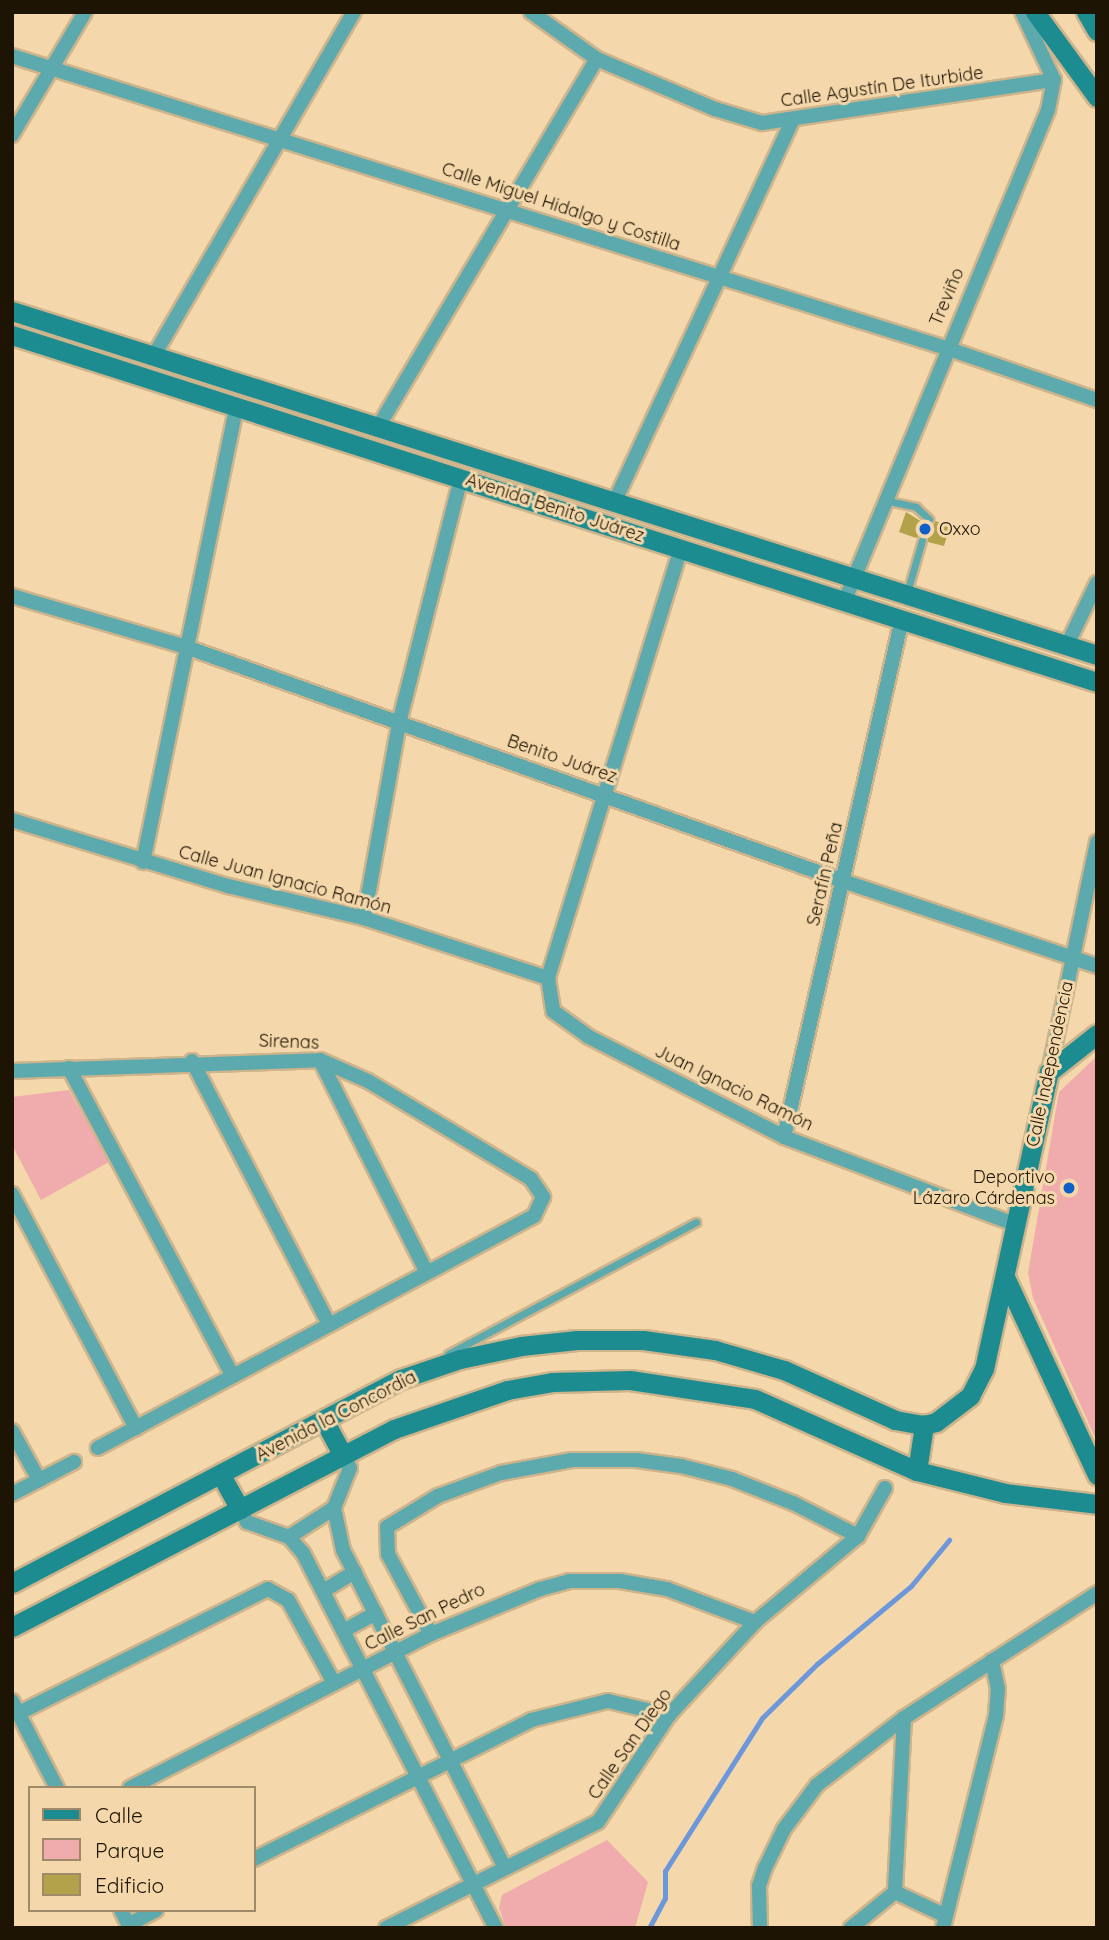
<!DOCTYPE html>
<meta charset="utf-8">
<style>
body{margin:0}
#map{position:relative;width:1109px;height:1940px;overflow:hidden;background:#f4d7aa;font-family:Quicksand,sans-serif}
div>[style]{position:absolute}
.green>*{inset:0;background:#f0acac}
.stream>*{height:5px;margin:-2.5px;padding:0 2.5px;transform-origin:2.5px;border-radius:2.5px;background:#6c97da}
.building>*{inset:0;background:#b3a24a}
.roads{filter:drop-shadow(2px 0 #cdb48c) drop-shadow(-2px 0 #cdb48c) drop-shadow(0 2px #cdb48c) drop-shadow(0 -2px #cdb48c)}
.service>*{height:7px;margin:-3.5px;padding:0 3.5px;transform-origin:3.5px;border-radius:3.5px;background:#5caaad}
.minor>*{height:14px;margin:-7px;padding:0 7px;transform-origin:7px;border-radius:7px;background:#5caaad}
.secondary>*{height:19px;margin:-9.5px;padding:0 9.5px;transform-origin:9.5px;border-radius:9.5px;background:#1d8c90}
.dots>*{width:19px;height:19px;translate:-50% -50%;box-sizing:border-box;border:4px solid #f4d7aa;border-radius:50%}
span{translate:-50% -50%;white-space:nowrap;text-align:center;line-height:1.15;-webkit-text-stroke:6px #f4d7aa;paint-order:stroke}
.street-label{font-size:18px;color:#1e1404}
.poi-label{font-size:18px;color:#1e1404}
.left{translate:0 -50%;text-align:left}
.right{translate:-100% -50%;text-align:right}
.frame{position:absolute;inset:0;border:14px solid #1e1404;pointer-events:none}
.legend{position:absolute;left:28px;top:1786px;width:228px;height:126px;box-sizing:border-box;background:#f4d7aa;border:2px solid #9e8968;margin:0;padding:9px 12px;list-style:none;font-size:21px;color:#1e1404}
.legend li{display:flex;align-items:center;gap:14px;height:35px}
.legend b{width:35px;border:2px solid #9e8968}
</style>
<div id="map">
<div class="green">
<div style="clip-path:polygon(1097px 1056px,1097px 1442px,1033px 1298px,1028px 1273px,1059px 1092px)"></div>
<div style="clip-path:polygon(69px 1090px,109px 1162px,41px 1200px,12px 1145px,12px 1097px)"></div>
<div style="clip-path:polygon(607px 1840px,648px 1882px,635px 1928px,506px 1928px,499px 1908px,502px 1895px)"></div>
</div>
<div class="stream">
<div style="left:649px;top:1928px;width:34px;rotate:-62deg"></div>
<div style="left:665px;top:1898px;width:27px;rotate:-90deg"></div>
<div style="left:665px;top:1871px;width:181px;rotate:-57.6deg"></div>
<div style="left:762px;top:1718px;width:77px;rotate:-44.5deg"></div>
<div style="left:817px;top:1664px;width:122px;rotate:-39.7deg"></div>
<div style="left:911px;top:1586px;width:60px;rotate:-50.4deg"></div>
</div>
<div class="building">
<div style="clip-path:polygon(906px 512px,927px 525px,935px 521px,950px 526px,944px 546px,928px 542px,924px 534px,916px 538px,899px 532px)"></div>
</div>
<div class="roads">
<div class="service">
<div style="left:884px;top:500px;width:33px;rotate:12deg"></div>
<div style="left:916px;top:507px;width:18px;rotate:43deg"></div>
<div style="left:907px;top:593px;width:55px;rotate:-74.2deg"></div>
<div style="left:448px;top:1354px;width:281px;rotate:-28deg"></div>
</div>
<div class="minor">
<div style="left:531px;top:12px;width:81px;rotate:35.5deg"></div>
<div style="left:597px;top:59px;width:128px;rotate:23deg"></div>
<div style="left:715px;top:109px;width:49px;rotate:16.6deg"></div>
<div style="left:762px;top:123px;width:295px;rotate:-8.4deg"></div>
<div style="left:12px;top:56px;width:979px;rotate:17.36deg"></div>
<div style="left:946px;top:348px;width:160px;rotate:19deg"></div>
<div style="left:12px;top:135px;width:143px;rotate:-59.3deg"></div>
<div style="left:153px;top:357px;width:399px;rotate:-59.8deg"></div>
<div style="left:377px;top:429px;width:430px;rotate:-59.3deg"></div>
<div style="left:614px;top:503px;width:421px;rotate:-65deg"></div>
<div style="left:681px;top:548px;width:450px;rotate:107.2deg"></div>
<div style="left:548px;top:978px;width:33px;rotate:81deg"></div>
<div style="left:553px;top:1011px;width:44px;rotate:35.8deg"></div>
<div style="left:589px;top:1037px;width:219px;rotate:27.1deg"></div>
<div style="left:784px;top:1137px;width:249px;rotate:20.7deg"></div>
<div style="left:12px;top:596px;width:181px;rotate:16.3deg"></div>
<div style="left:186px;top:647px;width:697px;rotate:19.6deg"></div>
<div style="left:843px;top:881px;width:268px;rotate:18.5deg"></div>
<div style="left:845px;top:600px;width:530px;rotate:-67.5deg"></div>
<div style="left:1048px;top:110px;width:31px;rotate:-79deg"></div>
<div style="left:1054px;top:80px;width:75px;rotate:-115.2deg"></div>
<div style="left:1067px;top:645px;width:69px;rotate:-64.2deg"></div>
<div style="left:12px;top:820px;width:226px;rotate:17deg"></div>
<div style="left:228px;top:886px;width:140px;rotate:13.2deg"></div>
<div style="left:364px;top:918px;width:194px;rotate:18.1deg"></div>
<div style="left:143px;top:862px;width:464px;rotate:-78.4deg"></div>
<div style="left:364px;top:918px;width:198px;rotate:-79.8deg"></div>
<div style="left:399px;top:723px;width:253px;rotate:-75.8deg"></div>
<div style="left:320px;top:1060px;width:236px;rotate:63.3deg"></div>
<div style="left:192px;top:1061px;width:297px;rotate:62.5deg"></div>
<div style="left:69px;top:1068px;width:349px;rotate:62deg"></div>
<div style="left:12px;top:1071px;width:308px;rotate:-2deg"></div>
<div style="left:320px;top:1060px;width:52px;rotate:23.6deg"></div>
<div style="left:368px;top:1081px;width:190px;rotate:31deg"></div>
<div style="left:531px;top:1179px;width:22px;rotate:56deg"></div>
<div style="left:543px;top:1197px;width:21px;rotate:115deg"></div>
<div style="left:534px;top:1216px;width:494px;rotate:152deg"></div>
<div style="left:1049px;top:1072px;width:235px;rotate:-78.2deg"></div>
<div style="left:784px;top:1137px;width:531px;rotate:-77.17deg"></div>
<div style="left:12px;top:1194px;width:265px;rotate:62.1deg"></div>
<div style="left:12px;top:1431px;width:56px;rotate:61.1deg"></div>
<div style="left:342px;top:1454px;width:16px;rotate:60deg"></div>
<div style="left:350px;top:1468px;width:43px;rotate:111.8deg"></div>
<div style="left:334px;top:1508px;width:43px;rotate:77.9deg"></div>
<div style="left:343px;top:1550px;width:357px;rotate:63deg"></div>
<div style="left:12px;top:1494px;width:70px;rotate:-27.3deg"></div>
<div style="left:240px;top:1509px;width:15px;rotate:62deg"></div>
<div style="left:247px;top:1522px;width:45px;rotate:19.7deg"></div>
<div style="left:289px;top:1537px;width:21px;rotate:49deg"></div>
<div style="left:303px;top:1553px;width:422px;rotate:62.8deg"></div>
<div style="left:289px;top:1537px;width:54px;rotate:-32.8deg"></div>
<div style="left:323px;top:1591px;width:37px;rotate:-31deg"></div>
<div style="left:345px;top:1630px;width:35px;rotate:-29deg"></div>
<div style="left:431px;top:1634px;width:91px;rotate:-118.3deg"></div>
<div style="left:388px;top:1554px;width:27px;rotate:-92deg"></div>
<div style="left:387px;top:1527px;width:60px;rotate:-31.3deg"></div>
<div style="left:438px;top:1496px;width:67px;rotate:-20.1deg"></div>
<div style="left:501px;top:1473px;width:72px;rotate:-10.4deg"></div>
<div style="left:572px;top:1460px;width:64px"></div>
<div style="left:636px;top:1460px;width:45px;rotate:7.6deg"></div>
<div style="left:681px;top:1466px;width:53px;rotate:14.3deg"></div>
<div style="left:732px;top:1479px;width:66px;rotate:21.5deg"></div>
<div style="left:793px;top:1503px;width:73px;rotate:26.9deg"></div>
<div style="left:12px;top:1701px;width:98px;rotate:62.7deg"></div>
<div style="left:19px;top:1713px;width:278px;rotate:-26.5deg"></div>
<div style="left:268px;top:1589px;width:23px;rotate:29deg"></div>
<div style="left:288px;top:1600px;width:95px;rotate:61deg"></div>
<div style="left:904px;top:1718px;width:174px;rotate:93deg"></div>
<div style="left:895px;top:1892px;width:56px;rotate:25.2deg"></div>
<div style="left:130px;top:1788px;width:338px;rotate:-27.1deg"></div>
<div style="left:431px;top:1634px;width:118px;rotate:-22.4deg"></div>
<div style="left:540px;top:1589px;width:30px;rotate:-15deg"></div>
<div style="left:569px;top:1581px;width:51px"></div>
<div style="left:620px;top:1581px;width:48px;rotate:9.7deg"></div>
<div style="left:667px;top:1589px;width:94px;rotate:20.6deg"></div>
<div style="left:254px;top:1859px;width:310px;rotate:-26.6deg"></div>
<div style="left:531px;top:1720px;width:79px;rotate:-13.9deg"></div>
<div style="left:608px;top:1701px;width:63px;rotate:12.9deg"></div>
<div style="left:121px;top:1910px;width:20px;rotate:63deg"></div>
<div style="left:128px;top:1925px;width:32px;rotate:-28deg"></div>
<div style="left:386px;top:1928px;width:237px;rotate:-26.6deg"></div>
<div style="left:598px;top:1822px;width:128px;rotate:-56.4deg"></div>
<div style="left:669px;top:1715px;width:127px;rotate:-47.2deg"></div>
<div style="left:755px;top:1622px;width:134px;rotate:-39.9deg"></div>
<div style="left:858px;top:1536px;width:55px;rotate:-60.6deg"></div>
<div style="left:760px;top:1928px;width:42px;rotate:-91.4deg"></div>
<div style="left:759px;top:1886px;width:19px;rotate:-72deg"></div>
<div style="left:765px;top:1868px;width:43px;rotate:-64deg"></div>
<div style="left:784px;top:1829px;width:55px;rotate:-53.1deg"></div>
<div style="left:817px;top:1785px;width:110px;rotate:-37.6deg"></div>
<div style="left:904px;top:1718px;width:230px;rotate:-32.9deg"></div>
<div style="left:851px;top:1928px;width:57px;rotate:-39.3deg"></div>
<div style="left:943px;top:1928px;width:219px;rotate:-76deg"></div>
<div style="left:996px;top:1716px;width:27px;rotate:-86deg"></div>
<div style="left:998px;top:1689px;width:29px;rotate:-102deg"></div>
</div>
<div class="secondary">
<div style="left:1035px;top:12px;width:105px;rotate:53.9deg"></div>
<div style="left:1086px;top:12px;width:22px;rotate:60deg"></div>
<div style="left:12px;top:311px;width:1138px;rotate:17.59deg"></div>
<div style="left:12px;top:335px;width:1139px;rotate:17.74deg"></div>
<div style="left:1006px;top:1279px;width:216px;rotate:65.1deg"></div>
<div style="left:324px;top:1420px;width:38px;rotate:62deg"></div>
<div style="left:917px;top:1471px;width:47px;rotate:-81.3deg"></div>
<div style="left:221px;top:1475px;width:39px;rotate:61deg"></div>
<div style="left:12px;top:1583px;width:439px;rotate:-27.7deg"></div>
<div style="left:401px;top:1379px;width:62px;rotate:-18.7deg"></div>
<div style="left:460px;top:1359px;width:62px;rotate:-12deg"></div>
<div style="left:521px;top:1346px;width:56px;rotate:-6.1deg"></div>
<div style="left:577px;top:1340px;width:66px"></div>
<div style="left:643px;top:1340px;width:73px;rotate:7.9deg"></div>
<div style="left:715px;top:1350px;width:72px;rotate:16.2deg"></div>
<div style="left:784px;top:1370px;width:122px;rotate:24.2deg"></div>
<div style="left:895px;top:1420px;width:29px;rotate:10deg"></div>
<div style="left:924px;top:1425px;width:12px;rotate:-14deg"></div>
<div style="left:936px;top:1422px;width:43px;rotate:-37.4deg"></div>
<div style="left:970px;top:1396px;width:30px;rotate:-63deg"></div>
<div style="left:984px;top:1369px;width:304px;rotate:-77.7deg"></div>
<div style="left:1049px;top:1072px;width:61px;rotate:-38.4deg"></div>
<div style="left:12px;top:1627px;width:430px;rotate:-27.4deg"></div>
<div style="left:394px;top:1429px;width:120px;rotate:-19deg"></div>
<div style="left:507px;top:1390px;width:47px;rotate:-9.9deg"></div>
<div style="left:553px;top:1382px;width:77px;rotate:-1.5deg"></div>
<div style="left:630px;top:1380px;width:126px;rotate:8.6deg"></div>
<div style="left:755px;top:1399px;width:177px;rotate:24deg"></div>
<div style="left:917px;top:1471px;width:91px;rotate:14deg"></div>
<div style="left:1005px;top:1493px;width:93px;rotate:6.8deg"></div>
</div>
</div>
<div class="dots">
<div style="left:925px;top:529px;background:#0f5dc7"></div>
<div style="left:1069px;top:1188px;background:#0f5dc7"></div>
</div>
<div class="street-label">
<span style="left:882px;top:87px;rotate:-8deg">Calle Agustín De Iturbide</span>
<span style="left:561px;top:207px;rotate:18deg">Calle Miguel Hidalgo y Costilla</span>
<span style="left:947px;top:297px;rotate:-67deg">Treviño</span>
<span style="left:555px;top:508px;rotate:18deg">Avenida Benito Juárez</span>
<span style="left:562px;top:759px;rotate:19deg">Benito Juárez</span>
<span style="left:825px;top:874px;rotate:-77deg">Serafín Peña</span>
<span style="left:285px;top:880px;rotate:15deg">Calle Juan Ignacio Ramón</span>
<span style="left:289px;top:1042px;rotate:2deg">Sirenas</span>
<span style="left:1050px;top:1064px;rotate:-78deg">Calle Independencia</span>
<span style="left:734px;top:1088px;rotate:26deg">Juan Ignacio Ramón</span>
<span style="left:336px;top:1416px;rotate:-27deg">Avenida la Concordia</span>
<span style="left:425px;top:1617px;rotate:-26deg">Calle San Pedro</span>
<span style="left:630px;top:1744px;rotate:-55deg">Calle San Diego</span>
</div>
<div class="poi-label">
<span class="left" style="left:939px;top:529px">Oxxo</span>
<span class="right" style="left:1055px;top:1188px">Deportivo<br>Lázaro Cárdenas</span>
</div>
<div class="frame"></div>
<ul class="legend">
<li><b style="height:9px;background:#1d8c90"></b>Calle</li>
<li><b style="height:19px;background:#f0acac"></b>Parque</li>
<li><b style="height:19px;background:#b3a24a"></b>Edificio</li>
</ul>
</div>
